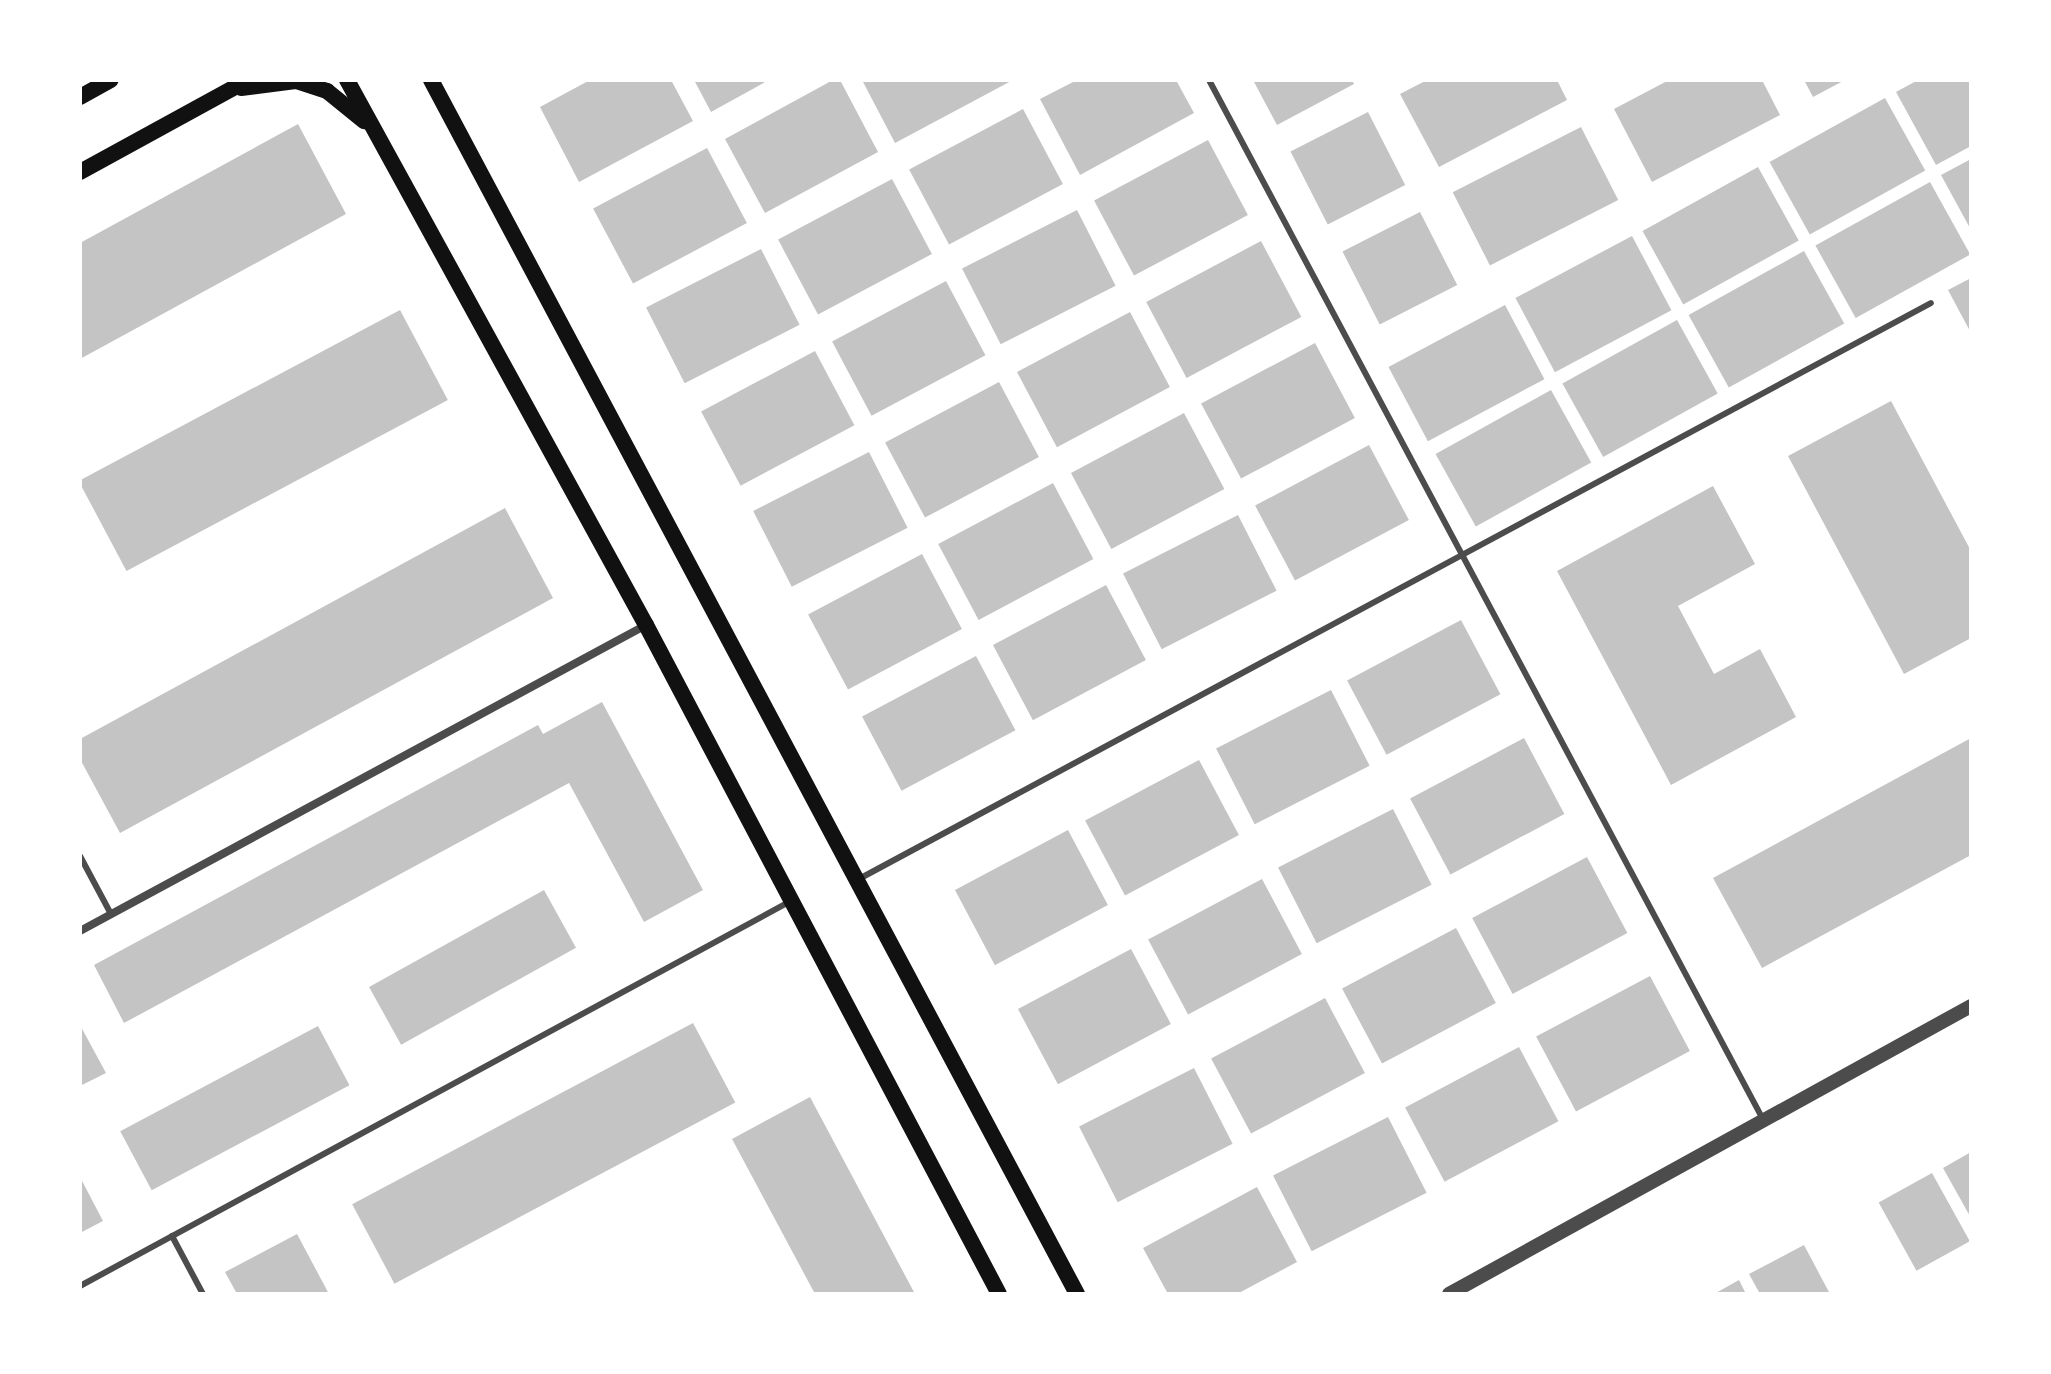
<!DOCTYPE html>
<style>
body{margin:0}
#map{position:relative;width:2051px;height:1374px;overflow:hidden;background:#fff;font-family:Ubuntu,sans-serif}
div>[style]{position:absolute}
.building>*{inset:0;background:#c4c4c4;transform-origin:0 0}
.service>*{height:6px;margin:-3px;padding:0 3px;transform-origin:3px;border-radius:3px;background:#4c4c4c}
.minor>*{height:8px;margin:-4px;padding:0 4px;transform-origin:4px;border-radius:4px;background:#4c4c4c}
.tertiary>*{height:14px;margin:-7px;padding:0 7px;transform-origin:7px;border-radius:7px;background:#4c4c4c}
.secondary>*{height:16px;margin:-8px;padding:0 8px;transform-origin:8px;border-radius:8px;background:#111}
span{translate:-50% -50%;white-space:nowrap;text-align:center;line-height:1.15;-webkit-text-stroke:8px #fff;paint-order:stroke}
.frame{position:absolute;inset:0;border:82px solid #fff;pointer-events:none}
</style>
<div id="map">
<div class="building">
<div style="clip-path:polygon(590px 80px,671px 80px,693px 121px,579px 182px,540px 107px)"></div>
<div style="clip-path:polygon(694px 80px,769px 80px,711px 112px)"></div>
<div style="clip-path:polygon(833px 80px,840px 80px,878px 152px,765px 213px,725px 139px)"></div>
<div style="clip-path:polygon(862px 80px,1013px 80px,895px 143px)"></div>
<div style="clip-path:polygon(1077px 80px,1176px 80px,1194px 113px,1080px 175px,1040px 99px)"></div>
<div style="clip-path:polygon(1253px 80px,1352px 80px,1354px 84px,1277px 125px)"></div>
<div style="clip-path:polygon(1427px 80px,1557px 80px,1567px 100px,1439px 167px,1400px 94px)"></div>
<div style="clip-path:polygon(1669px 80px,1762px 80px,1780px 115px,1652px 182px,1614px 109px)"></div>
<div style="clip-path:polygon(1804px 80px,1845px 80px,1813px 97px)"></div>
<div style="clip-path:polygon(1918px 80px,1971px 80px,1971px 146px,1936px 165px,1896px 92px)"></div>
<div style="left:1885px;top:98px;width:83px;height:132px;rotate:61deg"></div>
<div style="left:1023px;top:109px;width:85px;height:129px;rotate:62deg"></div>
<div style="left:1368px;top:112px;width:82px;height:87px;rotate:63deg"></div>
<div style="clip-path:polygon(298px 124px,346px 214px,80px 359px,80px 243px)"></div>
<div style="left:1581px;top:127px;width:82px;height:144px;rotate:63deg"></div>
<div style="left:1208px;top:140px;width:85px;height:129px;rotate:62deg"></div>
<div style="left:707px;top:148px;width:85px;height:129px;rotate:62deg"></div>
<div style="clip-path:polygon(1971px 159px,1971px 230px,1941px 175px)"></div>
<div style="left:1758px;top:167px;width:84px;height:132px;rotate:61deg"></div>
<div style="left:892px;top:179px;width:85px;height:129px;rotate:62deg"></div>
<div style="left:1930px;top:182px;width:83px;height:131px;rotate:61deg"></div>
<div style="left:1077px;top:210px;width:85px;height:129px;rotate:63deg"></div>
<div style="left:1420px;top:212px;width:82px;height:87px;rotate:63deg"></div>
<div style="left:1632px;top:236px;width:84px;height:132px;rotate:62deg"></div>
<div style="left:1261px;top:241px;width:86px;height:130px;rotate:62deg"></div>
<div style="left:761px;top:249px;width:85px;height:129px;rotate:63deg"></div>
<div style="left:1804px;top:251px;width:83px;height:132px;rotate:61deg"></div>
<div style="clip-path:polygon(1971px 278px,1971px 333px,1948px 290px)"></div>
<div style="left:946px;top:281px;width:84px;height:129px;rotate:62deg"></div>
<div style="left:1505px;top:305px;width:84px;height:132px;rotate:62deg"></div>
<div style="left:400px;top:310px;width:102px;height:364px;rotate:62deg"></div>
<div style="left:1130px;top:312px;width:85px;height:128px;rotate:62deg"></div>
<div style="left:1677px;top:320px;width:84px;height:131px;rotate:61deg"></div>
<div style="left:1315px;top:343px;width:85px;height:129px;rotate:62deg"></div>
<div style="left:815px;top:351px;width:84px;height:129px;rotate:62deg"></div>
<div style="left:999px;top:382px;width:85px;height:129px;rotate:62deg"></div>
<div style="left:1551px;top:390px;width:83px;height:132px;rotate:61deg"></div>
<div style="clip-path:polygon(1891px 401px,1971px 551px,1971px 638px,1904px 674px,1788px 456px)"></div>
<div style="left:1184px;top:413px;width:86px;height:128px;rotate:62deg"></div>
<div style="left:1369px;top:445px;width:85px;height:129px;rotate:62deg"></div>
<div style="left:869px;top:452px;width:85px;height:130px;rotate:63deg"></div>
<div style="left:1053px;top:483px;width:86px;height:130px;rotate:62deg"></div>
<div style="clip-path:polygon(1713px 486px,1755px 564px,1678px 606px,1714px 674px,1760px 649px,1796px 717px,1671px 785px,1557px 571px)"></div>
<div style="clip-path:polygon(505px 508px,553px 598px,120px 833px,80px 759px,80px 739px)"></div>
<div style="left:1238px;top:515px;width:85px;height:129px;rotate:63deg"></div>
<div style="left:922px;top:554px;width:85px;height:129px;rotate:62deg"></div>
<div style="left:1106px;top:585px;width:85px;height:128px;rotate:62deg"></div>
<div style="left:1461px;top:620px;width:84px;height:129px;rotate:62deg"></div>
<div style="left:976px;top:656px;width:84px;height:129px;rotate:62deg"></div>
<div style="left:1331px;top:690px;width:85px;height:129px;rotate:63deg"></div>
<div style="clip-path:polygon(602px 702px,703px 890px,644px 922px,569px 783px,124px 1023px,94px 965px,538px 725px,543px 734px)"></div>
<div style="left:1524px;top:738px;width:86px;height:129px;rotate:62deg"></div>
<div style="clip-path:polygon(1971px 738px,1971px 855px,1762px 968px,1713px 878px)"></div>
<div style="left:1199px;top:760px;width:85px;height:129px;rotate:62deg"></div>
<div style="left:1393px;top:809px;width:85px;height:129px;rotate:63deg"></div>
<div style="left:1068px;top:830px;width:85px;height:128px;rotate:62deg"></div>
<div style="left:1587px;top:857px;width:86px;height:130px;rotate:62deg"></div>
<div style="left:1262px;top:879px;width:85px;height:129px;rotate:62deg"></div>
<div style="left:544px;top:890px;width:66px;height:200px;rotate:61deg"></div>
<div style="left:1456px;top:928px;width:85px;height:129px;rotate:62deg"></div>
<div style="left:1131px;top:949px;width:85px;height:128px;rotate:62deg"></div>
<div style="left:1650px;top:976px;width:85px;height:129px;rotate:62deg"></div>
<div style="left:1325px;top:998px;width:85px;height:129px;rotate:62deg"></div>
<div style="left:693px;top:1023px;width:90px;height:386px;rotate:62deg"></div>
<div style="clip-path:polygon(80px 1025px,106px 1073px,80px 1086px)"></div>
<div style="left:318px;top:1026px;width:67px;height:224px;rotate:62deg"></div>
<div style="left:1519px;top:1047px;width:84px;height:129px;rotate:62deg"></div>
<div style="left:1194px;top:1068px;width:85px;height:129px;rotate:63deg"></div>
<div style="clip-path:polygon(810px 1097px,915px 1294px,815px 1294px,732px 1139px)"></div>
<div style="left:1388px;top:1117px;width:85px;height:129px;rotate:63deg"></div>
<div style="clip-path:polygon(1971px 1152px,1971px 1218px,1943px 1168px)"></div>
<div style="left:1932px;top:1173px;width:78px;height:61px;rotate:61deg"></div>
<div style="clip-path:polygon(80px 1177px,103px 1221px,80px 1233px)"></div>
<div style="clip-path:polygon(1257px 1187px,1297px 1262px,1237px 1294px,1168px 1294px,1143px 1248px)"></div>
<div style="clip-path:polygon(297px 1234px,329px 1294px,237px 1294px,225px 1272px)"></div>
<div style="clip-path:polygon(1804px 1245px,1830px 1294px,1760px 1294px,1749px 1274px)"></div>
<div style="clip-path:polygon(1739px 1280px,1746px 1294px,1714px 1294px)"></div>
</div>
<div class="service">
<div style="left:1209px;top:80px;width:1180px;rotate:61.94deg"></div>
<div style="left:80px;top:856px;width:66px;rotate:61.9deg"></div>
<div style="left:857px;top:880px;width:1219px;rotate:-28.25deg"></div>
<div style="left:172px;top:1236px;width:66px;rotate:61.9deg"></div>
<div style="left:80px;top:1286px;width:806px;rotate:-28.44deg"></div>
</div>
<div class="minor">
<div style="left:80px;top:931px;width:643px;rotate:-28.4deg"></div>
</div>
<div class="tertiary">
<div style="left:1449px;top:1294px;width:596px;rotate:-28.89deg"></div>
</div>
<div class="secondary">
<div style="left:347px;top:80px;width:622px;rotate:61.25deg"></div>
<div style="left:646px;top:625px;width:756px;rotate:62.18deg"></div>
<div style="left:431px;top:80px;width:1375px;rotate:61.98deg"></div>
<div style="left:241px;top:88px;width:55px;rotate:-7.3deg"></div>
<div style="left:296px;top:81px;width:33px;rotate:18deg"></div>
<div style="left:327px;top:91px;width:48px;rotate:39deg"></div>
<div style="left:80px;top:97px;width:35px;rotate:-29deg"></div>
<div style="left:80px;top:172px;width:192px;rotate:-28.7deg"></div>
</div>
<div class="frame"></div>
</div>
